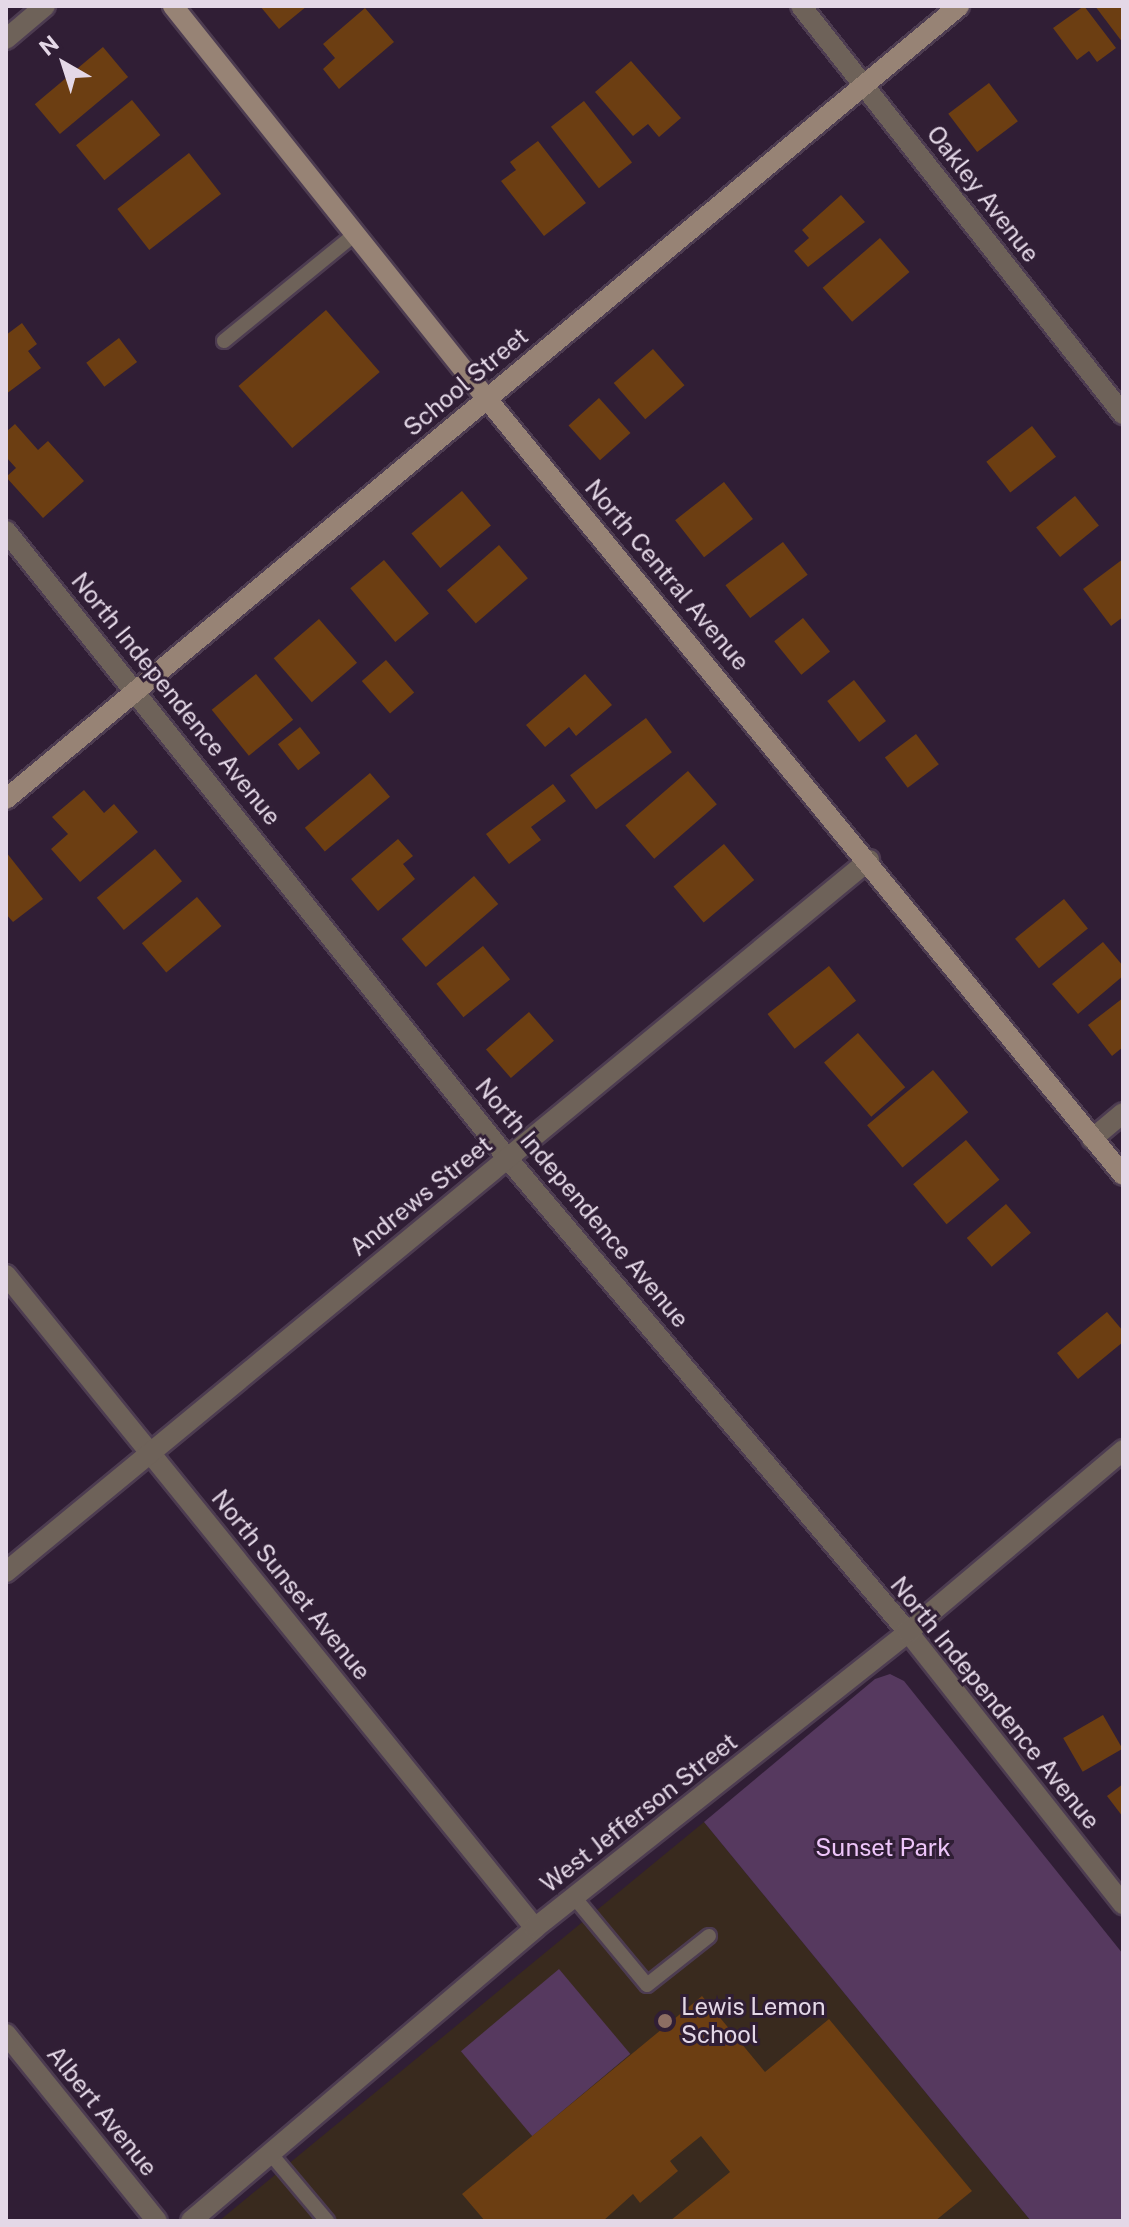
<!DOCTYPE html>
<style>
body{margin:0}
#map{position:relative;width:1129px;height:2227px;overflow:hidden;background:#301e35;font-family:"Public Sans",sans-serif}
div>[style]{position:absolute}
.education>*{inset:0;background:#392a1e}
.green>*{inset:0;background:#56395f;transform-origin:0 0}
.building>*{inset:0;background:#6c3e12;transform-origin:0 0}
.roads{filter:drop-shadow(2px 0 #4d3c51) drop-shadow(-2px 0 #4d3c51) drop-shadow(0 2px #4d3c51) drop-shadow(0 -2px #4d3c51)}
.service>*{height:14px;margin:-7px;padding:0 7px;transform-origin:7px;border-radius:7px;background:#6e6259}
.minor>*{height:20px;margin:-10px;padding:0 10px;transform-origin:10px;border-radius:10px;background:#6e6259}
.secondary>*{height:20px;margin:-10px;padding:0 10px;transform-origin:10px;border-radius:10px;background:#978375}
.dots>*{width:22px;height:22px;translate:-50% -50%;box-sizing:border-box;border:4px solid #301e35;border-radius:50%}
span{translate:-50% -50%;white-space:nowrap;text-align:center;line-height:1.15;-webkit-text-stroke:6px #301e35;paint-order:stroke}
.street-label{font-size:24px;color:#e4d8e7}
.park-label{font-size:24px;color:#eec6fa}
.poi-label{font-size:24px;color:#e4d8e7}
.left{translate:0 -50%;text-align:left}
.frame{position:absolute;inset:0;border:8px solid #e4d8e7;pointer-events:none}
.north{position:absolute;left:24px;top:24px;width:80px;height:80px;-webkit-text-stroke:6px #301e35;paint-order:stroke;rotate:321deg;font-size:22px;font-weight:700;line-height:32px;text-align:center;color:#e4d8e7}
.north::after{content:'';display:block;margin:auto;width:28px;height:36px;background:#e4d8e7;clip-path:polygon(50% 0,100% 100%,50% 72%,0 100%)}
</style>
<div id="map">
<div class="education">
<div style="clip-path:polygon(704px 1822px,1031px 2221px,219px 2221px)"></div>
</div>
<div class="green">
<div style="clip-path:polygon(890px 1674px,904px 1681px,1123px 1954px,1123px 2221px,1031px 2221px,704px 1822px,875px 1679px)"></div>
<div style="left:559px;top:1969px;width:111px;height:128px;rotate:50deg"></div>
</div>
<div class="building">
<div style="clip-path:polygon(260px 6px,307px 6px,279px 29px)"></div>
<div style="clip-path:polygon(1084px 6px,1116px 48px,1097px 62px,1089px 51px,1077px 60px,1053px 28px)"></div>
<div style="clip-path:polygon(1095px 6px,1123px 6px,1123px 43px)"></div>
<div style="clip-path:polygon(365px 8px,394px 42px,339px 89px,323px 69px,335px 58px,323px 44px)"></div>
<div style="left:103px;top:47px;width:39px;height:89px;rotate:50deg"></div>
<div style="clip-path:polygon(631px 61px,681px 118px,659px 137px,648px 124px,633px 136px,595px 92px)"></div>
<div style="left:989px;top:83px;width:48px;height:51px;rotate:53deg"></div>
<div style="left:132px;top:100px;width:45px;height:72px;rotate:51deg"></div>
<div style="left:584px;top:101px;width:78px;height:42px;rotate:52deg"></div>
<div style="clip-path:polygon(538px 141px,586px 203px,544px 236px,501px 181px,516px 170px,510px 162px)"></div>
<div style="left:189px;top:153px;width:52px;height:91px;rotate:52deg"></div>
<div style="clip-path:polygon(841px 195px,865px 222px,808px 267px,794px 251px,809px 238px,802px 230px)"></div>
<div style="left:880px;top:238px;width:45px;height:76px;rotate:49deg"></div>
<div style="left:326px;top:310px;width:82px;height:116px;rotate:49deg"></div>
<div style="clip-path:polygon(22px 323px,37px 344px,28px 351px,41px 368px,6px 394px,6px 335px)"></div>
<div style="left:119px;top:338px;width:30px;height:41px;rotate:53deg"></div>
<div style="left:653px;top:349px;width:48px;height:52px;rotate:49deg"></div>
<div style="left:599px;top:398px;width:47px;height:41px;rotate:48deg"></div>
<div style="clip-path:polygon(15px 424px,38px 450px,48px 441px,84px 481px,43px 518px,6px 477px,16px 468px,6px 457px,6px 432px)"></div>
<div style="left:1032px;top:426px;width:39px;height:58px;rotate:52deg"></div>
<div style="left:724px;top:482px;width:47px;height:62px;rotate:52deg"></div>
<div style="left:462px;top:491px;width:45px;height:66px;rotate:50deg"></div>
<div style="left:1075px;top:496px;width:38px;height:50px;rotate:51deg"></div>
<div style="left:783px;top:542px;width:41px;height:72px;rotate:53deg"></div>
<div style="left:499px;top:545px;width:44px;height:69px;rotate:49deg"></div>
<div style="clip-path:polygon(1123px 559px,1123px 617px,1111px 626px,1083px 589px)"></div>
<div style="left:384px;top:560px;width:70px;height:44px;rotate:50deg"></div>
<div style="left:803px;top:618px;width:43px;height:37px;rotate:51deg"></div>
<div style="left:319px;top:619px;width:58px;height:60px;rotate:49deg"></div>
<div style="left:386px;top:660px;width:43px;height:32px;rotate:49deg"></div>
<div style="left:256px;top:674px;width:59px;height:57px;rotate:51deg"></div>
<div style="clip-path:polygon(585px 674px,612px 705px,576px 736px,569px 727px,545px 747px,526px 725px)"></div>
<div style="left:854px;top:680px;width:52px;height:34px;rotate:52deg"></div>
<div style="left:646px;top:718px;width:43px;height:95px;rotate:53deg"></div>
<div style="left:300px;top:727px;width:33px;height:28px;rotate:52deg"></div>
<div style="left:916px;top:734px;width:38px;height:39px;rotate:53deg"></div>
<div style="left:688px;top:771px;width:44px;height:83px;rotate:49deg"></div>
<div style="left:370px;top:773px;width:31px;height:85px;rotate:50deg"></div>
<div style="clip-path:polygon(553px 784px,566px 801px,531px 827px,541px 840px,509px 864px,486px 834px)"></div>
<div style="clip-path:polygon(84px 790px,104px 813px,114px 804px,138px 832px,80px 882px,51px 849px,68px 834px,52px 817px)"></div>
<div style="clip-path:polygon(398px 839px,413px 856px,403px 864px,415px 879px,378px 911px,351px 879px)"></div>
<div style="left:724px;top:844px;width:47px;height:66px;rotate:50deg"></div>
<div style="left:155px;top:849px;width:42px;height:76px;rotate:50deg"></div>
<div style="clip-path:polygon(6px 852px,43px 899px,13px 922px,6px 914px)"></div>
<div style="left:474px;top:876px;width:37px;height:96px;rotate:49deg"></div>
<div style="left:197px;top:897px;width:38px;height:72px;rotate:50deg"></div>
<div style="left:1064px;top:899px;width:38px;height:63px;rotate:51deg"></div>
<div style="clip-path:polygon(1103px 942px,1123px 966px,1123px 976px,1078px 1014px,1052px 984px)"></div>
<div style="left:483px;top:946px;width:43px;height:60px;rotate:51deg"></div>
<div style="left:829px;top:966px;width:44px;height:78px;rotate:52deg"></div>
<div style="clip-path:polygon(1123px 998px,1123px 1047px,1112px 1056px,1088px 1025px)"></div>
<div style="left:529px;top:1012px;width:38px;height:57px;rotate:49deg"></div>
<div style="left:858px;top:1033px;width:72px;height:45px;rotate:49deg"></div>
<div style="left:933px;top:1070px;width:55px;height:86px;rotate:50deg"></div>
<div style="left:966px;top:1140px;width:52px;height:69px;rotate:50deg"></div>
<div style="left:1006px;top:1204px;width:38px;height:52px;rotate:49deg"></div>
<div style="clip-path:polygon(1107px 1312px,1123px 1331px,1123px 1342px,1078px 1379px,1057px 1353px)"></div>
<div style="left:1103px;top:1715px;width:39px;height:46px;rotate:60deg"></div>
<div style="clip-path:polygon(1123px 1784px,1123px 1817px,1107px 1796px)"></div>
<div style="clip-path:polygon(702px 1996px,765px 2072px,829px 2019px,972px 2191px,935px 2221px,670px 2221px,730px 2172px,701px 2136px,670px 2161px,678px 2171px,640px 2203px,633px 2194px,603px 2221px,485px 2221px,462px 2194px)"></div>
</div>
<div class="roads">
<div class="service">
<div style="left:224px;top:341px;width:169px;rotate:-39.2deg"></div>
<div style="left:574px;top:1897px;width:114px;rotate:50.3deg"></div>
<div style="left:647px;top:1985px;width:79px;rotate:-38.3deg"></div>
<div style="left:270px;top:2153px;width:89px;rotate:50deg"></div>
</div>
<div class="minor">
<div style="left:801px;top:6px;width:520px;rotate:51.72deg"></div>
<div style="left:6px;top:39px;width:51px;rotate:-40.2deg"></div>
<div style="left:6px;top:531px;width:804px;rotate:51.36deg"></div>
<div style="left:508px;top:1159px;width:619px;rotate:49.78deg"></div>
<div style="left:908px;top:1632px;width:347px;rotate:51.7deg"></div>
<div style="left:1092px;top:1139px;width:40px;rotate:-40deg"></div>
<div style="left:6px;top:1275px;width:840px;rotate:50.99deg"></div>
<div style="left:6px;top:1572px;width:1119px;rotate:-39.52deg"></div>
<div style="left:6px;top:2034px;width:240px;rotate:51.1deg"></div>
<div style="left:191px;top:2221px;width:452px;rotate:-40.4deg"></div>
<div style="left:535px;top:1928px;width:476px;rotate:-38.4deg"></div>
<div style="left:908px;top:1632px;width:282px;rotate:-40.2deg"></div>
</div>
<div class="secondary">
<div style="left:173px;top:6px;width:503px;rotate:51.38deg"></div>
<div style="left:487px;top:399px;width:1003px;rotate:50.66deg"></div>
<div style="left:6px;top:799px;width:1240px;rotate:-39.76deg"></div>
</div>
</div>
<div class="dots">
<div style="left:665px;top:2021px;background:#8d6e63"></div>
</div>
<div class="street-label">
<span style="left:983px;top:194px;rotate:52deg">Oakley Avenue</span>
<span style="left:466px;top:382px;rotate:-40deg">School Street</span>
<span style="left:667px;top:575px;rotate:50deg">North Central Avenue</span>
<span style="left:176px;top:699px;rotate:51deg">North Independence Avenue</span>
<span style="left:421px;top:1196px;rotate:-39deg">Andrews Street</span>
<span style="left:582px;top:1203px;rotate:50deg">North Independence Avenue</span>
<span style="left:291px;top:1585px;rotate:51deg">North Sunset Avenue</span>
<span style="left:995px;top:1703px;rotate:51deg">North Independence Avenue</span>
<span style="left:639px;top:1813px;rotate:-38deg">West Jefferson Street</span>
<span style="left:102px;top:2111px;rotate:51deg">Albert Avenue</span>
</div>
<div class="park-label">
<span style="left:883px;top:1848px">Sunset Park</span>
</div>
<div class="poi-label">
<span class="left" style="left:681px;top:2021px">Lewis Lemon<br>School</span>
</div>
<div class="frame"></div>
<div class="north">N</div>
</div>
